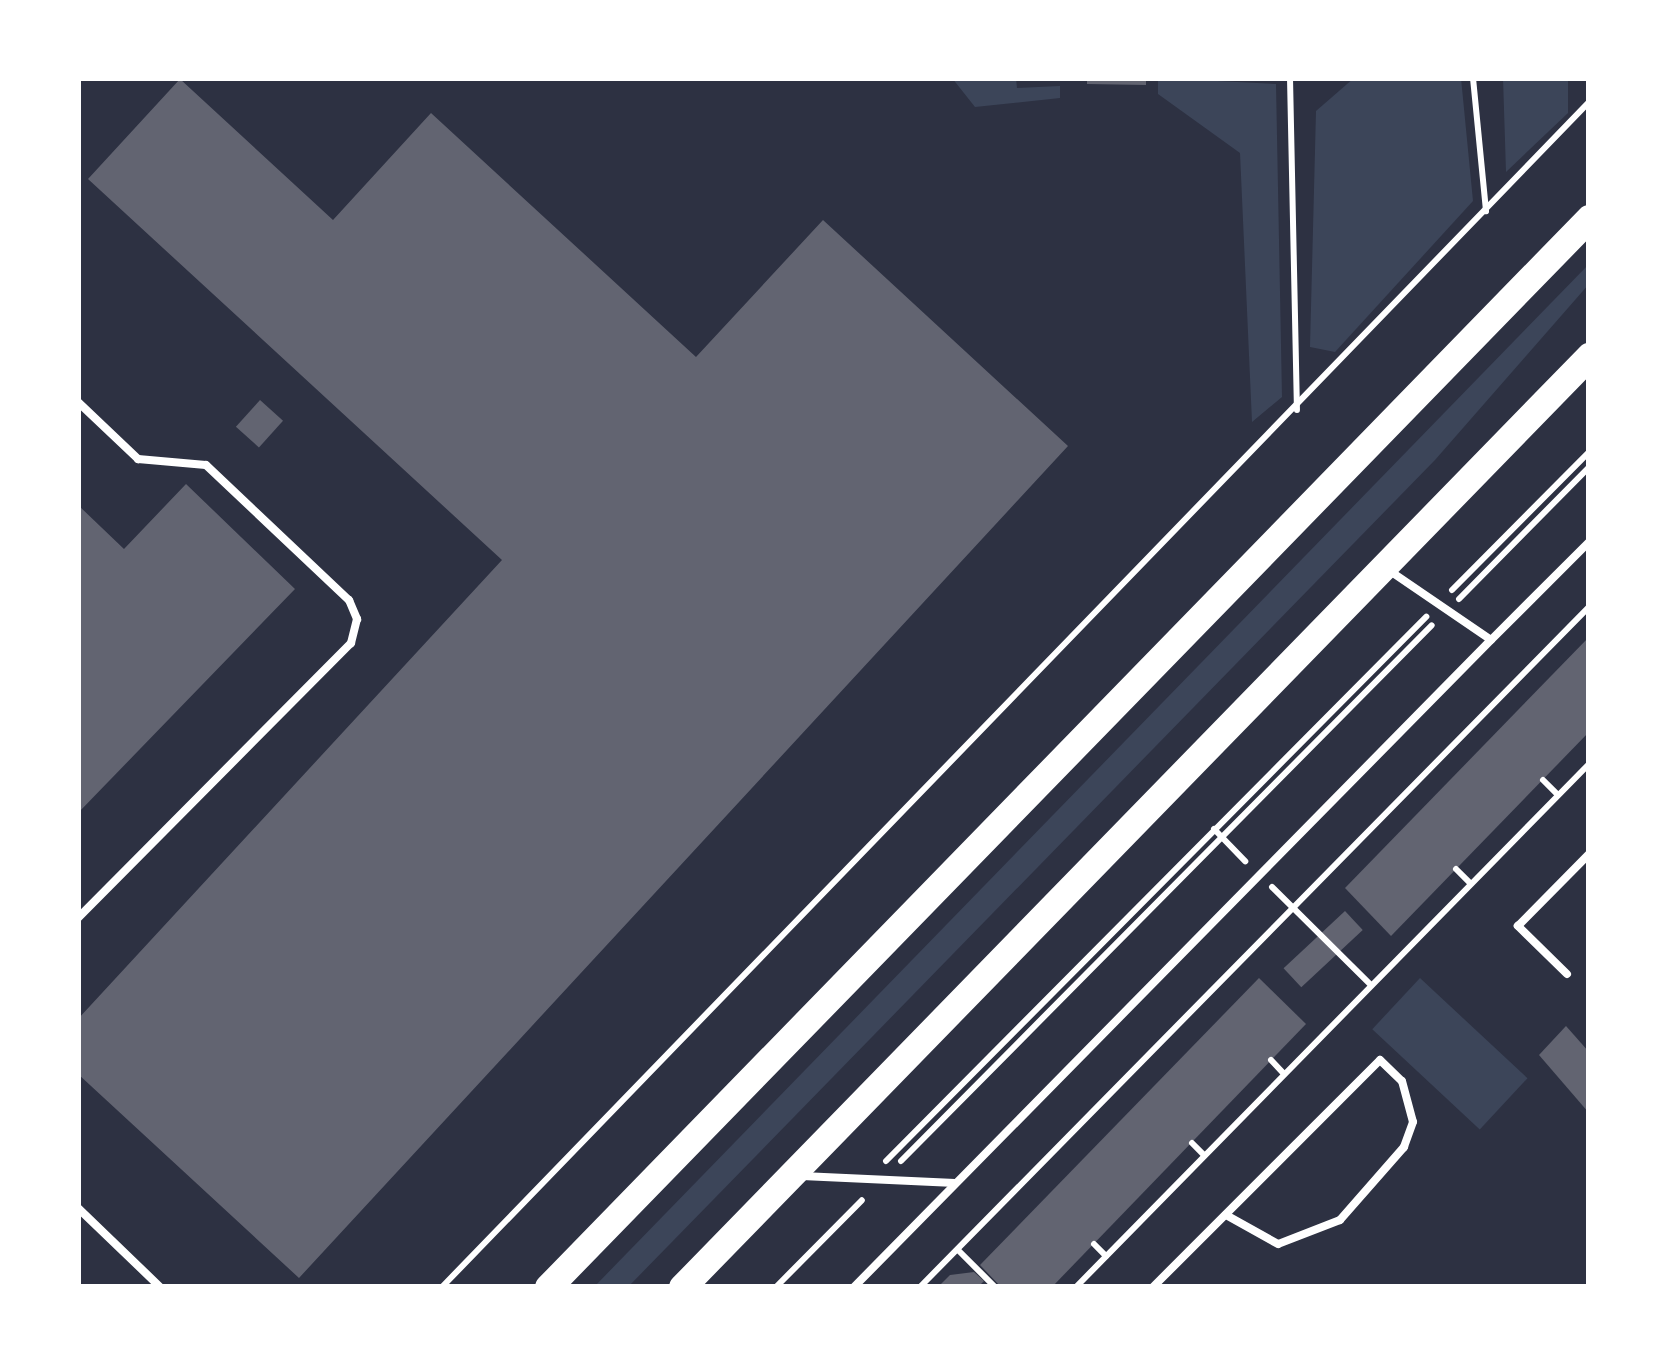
<!DOCTYPE html>
<style>
body{margin:0}
#map{position:relative;width:1667px;height:1365px;overflow:hidden;background:#2d3142;font-family:"Exo 2",sans-serif}
div>[style]{position:absolute}
.green>*{inset:0;background:#3c4559;transform-origin:0 0}
.building>*{inset:0;background:#626471;transform-origin:0 0}
.path>*{height:6px;margin:-3px;padding:0 3px;transform-origin:3px;border-radius:3px;background:#fff}
.service>*{height:8px;margin:-4px;padding:0 4px;transform-origin:4px;border-radius:4px;background:#fff}
.primary>*{height:27px;margin:-13.5px;padding:0 13.5px;transform-origin:13.5px;border-radius:13.5px;background:#fff}
span{translate:-50% -50%;white-space:nowrap;text-align:center;line-height:1.15;-webkit-text-stroke:12px #fff;paint-order:stroke}
.frame{position:absolute;inset:0;border:81px solid #fff;pointer-events:none}
</style>
<div id="map">
<div class="green">
<div style="clip-path:polygon(952px 78px,1016px 78px,1017px 88px,1060px 86px,1060px 98px,975px 107px)"></div>
<div style="clip-path:polygon(1158px 78px,1276px 84px,1282px 397px,1252px 422px,1240px 153px,1158px 94px)"></div>
<div style="clip-path:polygon(1354px 78px,1461px 78px,1473px 201px,1335px 352px,1310px 347px,1316px 111px)"></div>
<div style="clip-path:polygon(1503px 78px,1568px 78px,1568px 113px,1506px 172px)"></div>
<div style="clip-path:polygon(1589px 264px,1589px 284px,1435px 460px,628px 1287px,594px 1287px)"></div>
<div style="left:1420px;top:978px;width:147px;height:70px;rotate:43deg"></div>
</div>
<div class="building">
<div style="clip-path:polygon(1087px 78px,1146px 78px,1146px 85px,1087px 84px)"></div>
<div style="clip-path:polygon(180px 79px,333px 220px,431px 113px,696px 357px,823px 220px,1068px 446px,299px 1278px,78px 1074px,78px 1019px,502px 560px,88px 179px)"></div>
<div style="left:260px;top:400px;width:31px;height:36px;rotate:42deg"></div>
<div style="clip-path:polygon(186px 484px,295px 589px,78px 813px,78px 505px,124px 549px)"></div>
<div style="clip-path:polygon(1589px 637px,1589px 732px,1391px 936px,1345px 888px)"></div>
<div style="left:1345px;top:911px;width:26px;height:84px;rotate:47deg"></div>
<div style="clip-path:polygon(1259px 978px,1306px 1024px,1052px 1287px,1001px 1287px,980px 1265px)"></div>
<div style="clip-path:polygon(1566px 1026px,1589px 1052px,1589px 1113px,1539px 1055px)"></div>
<div style="clip-path:polygon(974px 1272px,984px 1281px,978px 1287px,938px 1287px,950px 1275px)"></div>
</div>
<div class="path">
<div style="left:1290px;top:78px;width:332px;rotate:88.8deg"></div>
<div style="left:1473px;top:78px;width:134px;rotate:84.4deg"></div>
<div style="left:1452px;top:590px;width:194px;rotate:-45.2deg"></div>
<div style="left:1459px;top:599px;width:185px;rotate:-45.4deg"></div>
<div style="left:1543px;top:780px;width:20px;rotate:45deg"></div>
<div style="left:1214px;top:829px;width:45px;rotate:45.9deg"></div>
<div style="left:1456px;top:869px;width:20px;rotate:45deg"></div>
<div style="left:1272px;top:887px;width:139px;rotate:44.7deg"></div>
<div style="left:1271px;top:1060px;width:18px;rotate:47deg"></div>
<div style="left:1192px;top:1143px;width:17px;rotate:45deg"></div>
<div style="left:886px;top:1161px;width:767px;rotate:-45.21deg"></div>
<div style="left:901px;top:1161px;width:754px;rotate:-45.27deg"></div>
<div style="left:1094px;top:1244px;width:17px;rotate:45deg"></div>
<div style="left:959px;top:1251px;width:51px;rotate:45deg"></div>
<div style="left:442px;top:1287px;width:1649px;rotate:-45.93deg"></div>
<div style="left:776px;top:1287px;width:122px;rotate:-45.3deg"></div>
<div style="left:920px;top:1287px;width:954px;rotate:-45.47deg"></div>
<div style="left:1076px;top:1287px;width:733px;rotate:-45.55deg"></div>
</div>
<div class="service">
<div style="left:78px;top:402px;width:83px;rotate:43.5deg"></div>
<div style="left:138px;top:459px;width:68px;rotate:5deg"></div>
<div style="left:206px;top:465px;width:197px;rotate:43.4deg"></div>
<div style="left:349px;top:600px;width:21px;rotate:67deg"></div>
<div style="left:357px;top:619px;width:25px;rotate:104deg"></div>
<div style="left:351px;top:643px;width:387px;rotate:134.8deg"></div>
<div style="left:1390px;top:571px;width:122px;rotate:34.3deg"></div>
<div style="left:1491px;top:640px;width:139px;rotate:-45deg"></div>
<div style="left:1567px;top:974px;width:69px;rotate:-135.6deg"></div>
<div style="left:1518px;top:926px;width:101px;rotate:-45.4deg"></div>
<div style="left:802px;top:1176px;width:153px;rotate:2.6deg"></div>
<div style="left:78px;top:1208px;width:114px;rotate:43.9deg"></div>
<div style="left:854px;top:1287px;width:908px;rotate:-45.45deg"></div>
<div style="left:1153px;top:1287px;width:321px;rotate:-45deg"></div>
<div style="left:1380px;top:1060px;width:30px;rotate:44deg"></div>
<div style="left:1402px;top:1081px;width:42px;rotate:75deg"></div>
<div style="left:1413px;top:1122px;width:27px;rotate:110deg"></div>
<div style="left:1404px;top:1147px;width:97px;rotate:131.2deg"></div>
<div style="left:1340px;top:1220px;width:66px;rotate:158.8deg"></div>
<div style="left:1278px;top:1244px;width:60px;rotate:-150.9deg"></div>
</div>
<div class="primary">
<div style="left:548px;top:1287px;width:1492px;rotate:-45.76deg"></div>
<div style="left:682px;top:1287px;width:1300px;rotate:-45.75deg"></div>
</div>
<div class="frame"></div>
</div>
